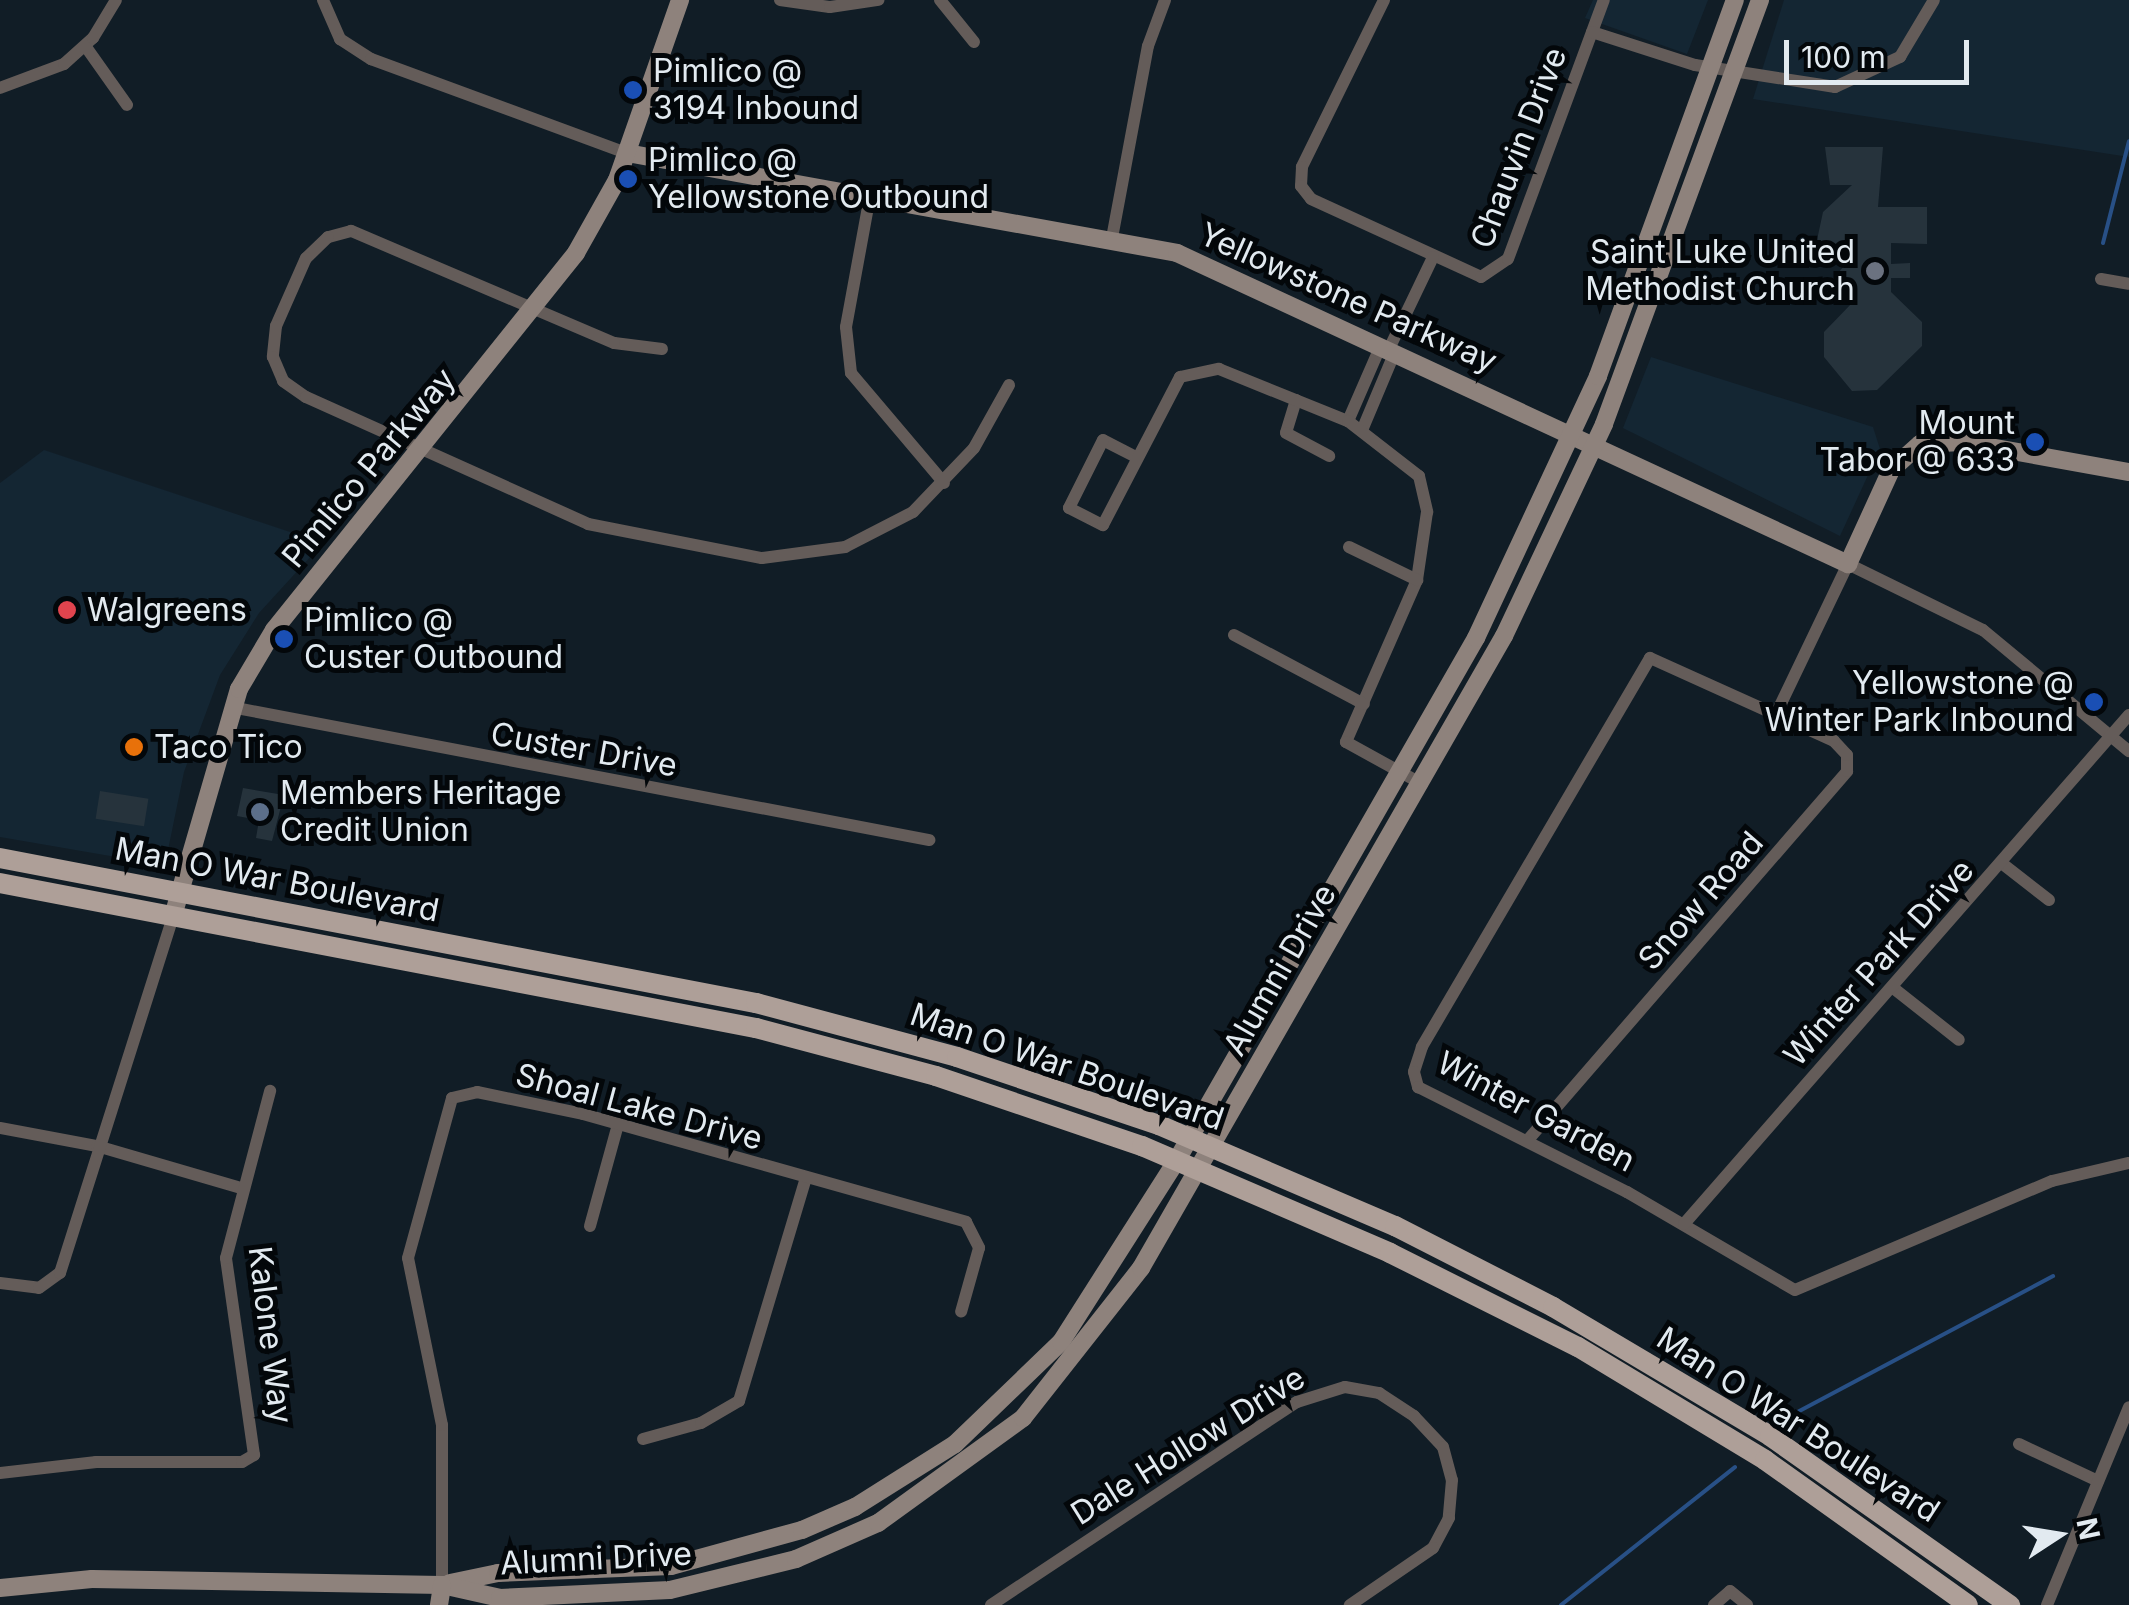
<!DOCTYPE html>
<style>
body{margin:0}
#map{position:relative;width:2129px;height:1605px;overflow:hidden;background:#111d26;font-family:Inter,sans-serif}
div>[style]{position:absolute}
.built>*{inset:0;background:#142633}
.stream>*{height:4px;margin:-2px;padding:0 2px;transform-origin:2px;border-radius:2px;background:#285086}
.building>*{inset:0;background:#26333c;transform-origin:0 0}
.street>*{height:12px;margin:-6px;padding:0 6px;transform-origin:6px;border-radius:6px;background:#645c59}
.secondary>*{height:18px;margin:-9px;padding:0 9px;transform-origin:9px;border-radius:9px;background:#8e827c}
.primary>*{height:20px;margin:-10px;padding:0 10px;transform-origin:10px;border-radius:10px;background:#ae9f98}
.dots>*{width:28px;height:28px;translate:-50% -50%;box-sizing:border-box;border:5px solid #03070a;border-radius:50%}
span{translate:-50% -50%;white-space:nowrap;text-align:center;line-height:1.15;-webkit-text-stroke:10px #03070a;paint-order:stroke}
.poi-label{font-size:32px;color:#e2eaf0}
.left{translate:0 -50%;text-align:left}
.right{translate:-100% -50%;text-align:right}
.street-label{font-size:32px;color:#e2eaf0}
.north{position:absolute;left:2009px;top:1485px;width:100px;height:100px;-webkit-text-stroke:8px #03070a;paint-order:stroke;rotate:78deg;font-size:28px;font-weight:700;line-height:40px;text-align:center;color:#e2eaf0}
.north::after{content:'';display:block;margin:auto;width:35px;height:45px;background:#e2eaf0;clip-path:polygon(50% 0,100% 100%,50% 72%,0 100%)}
.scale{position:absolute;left:1784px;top:40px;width:185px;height:45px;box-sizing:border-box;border:5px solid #e2eaf0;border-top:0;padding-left:12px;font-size:30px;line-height:35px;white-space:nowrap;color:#e2eaf0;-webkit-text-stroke:8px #03070a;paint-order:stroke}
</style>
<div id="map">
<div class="built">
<div style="clip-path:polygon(1593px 0,1708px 0,1687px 54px,1585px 18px)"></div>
<div style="clip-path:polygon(1784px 0,2129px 0,2129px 157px,1753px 99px)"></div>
<div style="clip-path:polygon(1651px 357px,1873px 427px,1880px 449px,1840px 536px,1623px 428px)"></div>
<div style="clip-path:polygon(44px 450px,323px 543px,259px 613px,220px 675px,184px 772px,168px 850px,151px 863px,0 837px,0 483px)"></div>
</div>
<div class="stream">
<div style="left:2103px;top:243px;width:105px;rotate:-75.7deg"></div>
<div style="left:1790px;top:1416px;width:298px;rotate:-28deg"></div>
<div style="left:1561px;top:1605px;width:222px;rotate:-38.4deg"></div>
</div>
<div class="building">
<div style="clip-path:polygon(1825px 147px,1883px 147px,1878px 207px,1927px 207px,1927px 244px,1891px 243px,1891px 264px,1910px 263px,1910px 278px,1891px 278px,1891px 292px,1922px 322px,1922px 346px,1877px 390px,1852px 391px,1824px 357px,1824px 332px,1853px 302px,1832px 280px,1844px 266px,1817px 240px,1823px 212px,1852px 185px,1830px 185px)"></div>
<div style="clip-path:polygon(243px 788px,284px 795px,272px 841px,256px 838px,259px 820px,237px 816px)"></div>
<div style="left:100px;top:791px;width:49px;height:28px;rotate:9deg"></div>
</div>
<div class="street">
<div style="left:323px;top:0;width:43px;rotate:66.4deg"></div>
<div style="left:340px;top:39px;width:37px;rotate:33deg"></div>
<div style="left:371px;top:59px;width:273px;rotate:20.2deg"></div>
<div style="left:780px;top:0;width:50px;rotate:8deg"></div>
<div style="left:830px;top:7px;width:49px;rotate:-8.3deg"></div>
<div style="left:940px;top:0;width:54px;rotate:51deg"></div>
<div style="left:1384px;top:0;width:186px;rotate:116.2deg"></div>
<div style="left:1302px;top:167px;width:19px;rotate:93deg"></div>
<div style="left:1301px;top:186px;width:16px;rotate:52deg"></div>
<div style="left:1311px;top:199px;width:187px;rotate:24.6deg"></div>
<div style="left:1481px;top:277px;width:32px;rotate:-34deg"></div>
<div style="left:1508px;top:259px;width:276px;rotate:-69.7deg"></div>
<div style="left:1592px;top:32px;width:108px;rotate:17.8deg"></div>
<div style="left:1695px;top:65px;width:142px;rotate:8.9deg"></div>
<div style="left:1835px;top:87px;width:72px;rotate:-24.8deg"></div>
<div style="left:1900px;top:57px;width:66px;rotate:-59.2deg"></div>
<div style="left:86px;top:47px;width:71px;rotate:54.7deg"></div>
<div style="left:0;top:88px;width:68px;rotate:-20.6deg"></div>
<div style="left:64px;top:64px;width:39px;rotate:-42deg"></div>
<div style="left:93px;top:38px;width:44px;rotate:-58.8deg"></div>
<div style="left:870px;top:196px;width:133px;rotate:100.4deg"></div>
<div style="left:846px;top:327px;width:46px;rotate:83.8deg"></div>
<div style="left:851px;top:373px;width:144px;rotate:49.8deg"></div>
<div style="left:1112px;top:238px;width:195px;rotate:-79.4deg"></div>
<div style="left:1148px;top:46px;width:49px;rotate:-69.7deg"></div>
<div style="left:2101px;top:279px;width:28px;rotate:10deg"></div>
<div style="left:662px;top:349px;width:48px;rotate:-172.9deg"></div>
<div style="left:614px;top:343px;width:286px;rotate:-156.9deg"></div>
<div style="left:351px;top:231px;width:24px;rotate:165deg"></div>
<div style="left:328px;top:237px;width:30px;rotate:136deg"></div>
<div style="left:306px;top:258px;width:74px;rotate:113.8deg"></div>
<div style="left:276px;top:326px;width:31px;rotate:96deg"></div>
<div style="left:273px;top:357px;width:26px;rotate:67deg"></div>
<div style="left:283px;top:381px;width:28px;rotate:35deg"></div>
<div style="left:306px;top:397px;width:309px;rotate:24.2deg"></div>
<div style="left:588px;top:524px;width:177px;rotate:11.1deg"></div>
<div style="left:762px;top:558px;width:84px;rotate:-7.5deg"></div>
<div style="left:845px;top:547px;width:76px;rotate:-27.2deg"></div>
<div style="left:913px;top:512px;width:88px;rotate:-46.4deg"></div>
<div style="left:974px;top:448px;width:72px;rotate:-60.9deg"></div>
<div style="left:1389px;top:349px;width:102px;rotate:-64.4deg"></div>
<div style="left:1296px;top:400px;width:34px;rotate:107deg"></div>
<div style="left:1286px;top:433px;width:49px;rotate:28.1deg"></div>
<div style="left:1348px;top:421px;width:83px;rotate:-66.5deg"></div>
<div style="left:1363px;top:428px;width:82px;rotate:-67.2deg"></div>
<div style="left:1136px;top:457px;width:37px;rotate:-153deg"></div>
<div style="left:1103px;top:440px;width:76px;rotate:116.6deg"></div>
<div style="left:1069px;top:508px;width:38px;rotate:27deg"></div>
<div style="left:1103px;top:525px;width:167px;rotate:-62.5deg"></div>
<div style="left:1180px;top:377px;width:40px;rotate:-12deg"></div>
<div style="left:1219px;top:369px;width:139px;rotate:22deg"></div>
<div style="left:1348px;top:421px;width:90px;rotate:37.8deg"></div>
<div style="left:1419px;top:476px;width:37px;rotate:77deg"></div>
<div style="left:1427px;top:512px;width:69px;rotate:98.4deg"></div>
<div style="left:1417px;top:580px;width:177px;rotate:113.7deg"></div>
<div style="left:1346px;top:742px;width:87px;rotate:28.9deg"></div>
<div style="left:1349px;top:547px;width:76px;rotate:25.9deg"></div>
<div style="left:1234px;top:635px;width:147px;rotate:28deg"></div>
<div style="left:231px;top:707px;width:711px;rotate:10.79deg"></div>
<div style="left:1776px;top:714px;width:166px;rotate:-64.4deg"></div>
<div style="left:1848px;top:564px;width:150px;rotate:26.1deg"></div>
<div style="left:1983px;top:630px;width:190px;rotate:39.7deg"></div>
<div style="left:2004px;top:865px;width:57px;rotate:37.9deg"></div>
<div style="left:1892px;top:987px;width:85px;rotate:38.3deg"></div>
<div style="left:0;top:1128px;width:99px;rotate:10.5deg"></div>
<div style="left:97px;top:1146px;width:150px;rotate:16.3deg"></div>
<div style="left:1527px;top:1141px;width:489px;rotate:-49.1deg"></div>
<div style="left:1847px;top:771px;width:16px;rotate:-90deg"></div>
<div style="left:1847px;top:755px;width:19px;rotate:-133deg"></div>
<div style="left:1834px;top:741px;width:202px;rotate:-155.7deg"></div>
<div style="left:1650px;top:658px;width:451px;rotate:120.4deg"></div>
<div style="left:1422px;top:1047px;width:26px;rotate:108deg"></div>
<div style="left:1414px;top:1072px;width:16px;rotate:75deg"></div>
<div style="left:1418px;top:1087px;width:234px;rotate:26.7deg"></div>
<div style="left:1627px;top:1192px;width:194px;rotate:30.3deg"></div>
<div style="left:1795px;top:1290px;width:279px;rotate:-23deg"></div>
<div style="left:2052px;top:1181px;width:79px;rotate:-13.2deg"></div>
<div style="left:1684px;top:1224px;width:676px;rotate:-48.84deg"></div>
<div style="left:590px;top:1226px;width:106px;rotate:-74.6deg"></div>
<div style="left:0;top:1283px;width:39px;rotate:7deg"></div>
<div style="left:39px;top:1288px;width:26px;rotate:-36deg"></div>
<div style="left:60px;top:1273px;width:374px;rotate:-72.4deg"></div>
<div style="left:643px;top:1439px;width:60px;rotate:-15.4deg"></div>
<div style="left:701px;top:1423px;width:44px;rotate:-30.1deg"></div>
<div style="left:739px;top:1401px;width:230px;rotate:-73.3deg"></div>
<div style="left:2019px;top:1444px;width:87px;rotate:25.1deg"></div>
<div style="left:0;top:1473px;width:97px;rotate:-6.5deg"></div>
<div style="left:96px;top:1462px;width:146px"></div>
<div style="left:242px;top:1462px;width:14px;rotate:-30deg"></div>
<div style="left:254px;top:1455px;width:199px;rotate:-98.1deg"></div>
<div style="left:226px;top:1258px;width:173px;rotate:-75.2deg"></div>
<div style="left:442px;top:1585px;width:160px;rotate:-90deg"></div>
<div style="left:442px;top:1425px;width:170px;rotate:-101.5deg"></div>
<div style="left:408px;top:1258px;width:166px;rotate:-74.6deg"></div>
<div style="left:452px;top:1098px;width:26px;rotate:-13deg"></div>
<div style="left:477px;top:1092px;width:108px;rotate:11.7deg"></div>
<div style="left:583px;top:1114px;width:398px;rotate:15.7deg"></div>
<div style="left:966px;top:1222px;width:29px;rotate:63deg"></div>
<div style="left:979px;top:1248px;width:66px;rotate:105.7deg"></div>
<div style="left:991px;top:1605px;width:367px;rotate:-33.6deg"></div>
<div style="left:1297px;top:1402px;width:50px;rotate:-17.4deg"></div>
<div style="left:1345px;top:1387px;width:35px;rotate:10deg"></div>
<div style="left:1379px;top:1393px;width:42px;rotate:33.3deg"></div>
<div style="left:1414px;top:1416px;width:42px;rotate:46.9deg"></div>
<div style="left:1443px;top:1447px;width:34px;rotate:75deg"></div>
<div style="left:1452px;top:1480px;width:38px;rotate:95deg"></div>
<div style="left:1449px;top:1518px;width:34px;rotate:118deg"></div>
<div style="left:1433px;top:1548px;width:101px;rotate:145.5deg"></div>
<div style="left:1714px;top:1605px;width:21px;rotate:-41deg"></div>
<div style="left:1730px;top:1591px;width:22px;rotate:39deg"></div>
<div style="left:2047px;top:1605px;width:214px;rotate:-67.5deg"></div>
</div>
<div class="secondary">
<div style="left:627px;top:153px;width:559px;rotate:10.3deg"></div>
<div style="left:1177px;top:253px;width:740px;rotate:24.87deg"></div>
<div style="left:1848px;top:564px;width:103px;rotate:-65.4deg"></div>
<div style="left:1891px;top:470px;width:39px;rotate:-42deg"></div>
<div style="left:1920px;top:444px;width:42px;rotate:-2.7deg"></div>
<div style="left:1962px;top:442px;width:170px;rotate:10.2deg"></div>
<div style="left:173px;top:916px;width:236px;rotate:-73.8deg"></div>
<div style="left:239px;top:689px;width:69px;rotate:-59.3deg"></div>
<div style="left:274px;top:630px;width:483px;rotate:-51.3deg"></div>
<div style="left:576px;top:253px;width:84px;rotate:-60.7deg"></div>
<div style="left:617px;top:180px;width:191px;rotate:-70.7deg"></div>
<div style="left:450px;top:1583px;width:49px;rotate:-11.8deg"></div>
<div style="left:498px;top:1573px;width:173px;rotate:-2.3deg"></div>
<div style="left:671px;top:1566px;width:136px;rotate:-15.4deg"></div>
<div style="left:802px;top:1530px;width:58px;rotate:-23.5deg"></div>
<div style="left:855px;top:1507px;width:118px;rotate:-32.2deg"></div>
<div style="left:955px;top:1444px;width:147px;rotate:-43.9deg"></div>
<div style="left:1061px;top:1342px;width:216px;rotate:-57.5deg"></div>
<div style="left:1177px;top:1160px;width:602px;rotate:-60.2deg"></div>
<div style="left:1476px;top:638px;width:289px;rotate:-65deg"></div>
<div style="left:1598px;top:376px;width:400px;rotate:-70deg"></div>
<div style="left:0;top:1588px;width:92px;rotate:-5.6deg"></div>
<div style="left:92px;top:1579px;width:350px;rotate:1deg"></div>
<div style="left:442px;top:1585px;width:59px;rotate:12.6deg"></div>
<div style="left:500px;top:1598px;width:170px;rotate:-2.7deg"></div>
<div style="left:670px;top:1590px;width:130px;rotate:-13.8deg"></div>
<div style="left:796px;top:1559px;width:90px;rotate:-23.7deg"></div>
<div style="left:878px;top:1523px;width:179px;rotate:-35.9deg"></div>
<div style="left:1023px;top:1418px;width:191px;rotate:-51.8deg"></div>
<div style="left:1141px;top:1268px;width:729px;rotate:-60.13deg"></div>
<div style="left:1504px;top:636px;width:234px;rotate:-64.7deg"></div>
<div style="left:1604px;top:424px;width:452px;rotate:-69.8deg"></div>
<div style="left:439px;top:1605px;width:20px;rotate:-81deg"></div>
</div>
<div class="primary">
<div style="left:0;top:858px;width:770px;rotate:10.86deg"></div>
<div style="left:756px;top:1003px;width:208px;rotate:15deg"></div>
<div style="left:957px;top:1057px;width:213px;rotate:18.6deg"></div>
<div style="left:1159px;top:1125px;width:257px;rotate:23.2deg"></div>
<div style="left:1395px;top:1226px;width:178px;rotate:27.1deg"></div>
<div style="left:1553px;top:1307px;width:252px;rotate:30.7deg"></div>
<div style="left:1770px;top:1436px;width:294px;rotate:35.2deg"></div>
<div style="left:0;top:883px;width:770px;rotate:10.86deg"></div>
<div style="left:756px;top:1028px;width:186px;rotate:14.9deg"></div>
<div style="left:936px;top:1076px;width:218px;rotate:18.8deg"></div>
<div style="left:1142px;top:1146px;width:270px;rotate:23.3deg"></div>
<div style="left:1390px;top:1253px;width:210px;rotate:26.6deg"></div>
<div style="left:1578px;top:1347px;width:218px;rotate:31.1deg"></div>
<div style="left:1765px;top:1460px;width:249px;rotate:35.5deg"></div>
</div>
<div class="dots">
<div style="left:633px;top:90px;background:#1a4fb4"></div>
<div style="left:628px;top:179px;background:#1a4fb4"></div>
<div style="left:1875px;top:271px;background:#6b7280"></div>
<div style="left:2035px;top:442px;background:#1a4fb4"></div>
<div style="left:67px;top:610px;background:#e0444e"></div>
<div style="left:284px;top:639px;background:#1a4fb4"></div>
<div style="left:2094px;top:702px;background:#1a4fb4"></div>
<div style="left:134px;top:747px;background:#e8710a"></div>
<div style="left:260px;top:812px;background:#5c6f8a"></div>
</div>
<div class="poi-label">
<span class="left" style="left:653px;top:90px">Pimlico @<br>3194 Inbound</span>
<span class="left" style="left:648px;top:179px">Pimlico @<br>Yellowstone Outbound</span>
<span class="right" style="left:1855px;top:271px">Saint Luke United<br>Methodist Church</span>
<span class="right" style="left:2015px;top:442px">Mount<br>Tabor @ 633</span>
<span class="left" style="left:87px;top:610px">Walgreens</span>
<span class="left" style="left:304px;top:639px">Pimlico @<br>Custer Outbound</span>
<span class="right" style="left:2074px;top:702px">Yellowstone @<br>Winter Park Inbound</span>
<span class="left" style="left:154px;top:747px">Taco Tico</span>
<span class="left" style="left:280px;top:812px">Members Heritage<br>Credit Union</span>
</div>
<div class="street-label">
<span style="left:1519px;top:148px;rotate:-69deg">Chauvin Drive</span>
<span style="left:1348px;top:298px;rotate:24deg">Yellowstone Parkway</span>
<span style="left:369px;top:468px;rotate:-50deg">Pimlico Parkway</span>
<span style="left:584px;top:750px;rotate:10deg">Custer Drive</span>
<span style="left:277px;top:880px;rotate:11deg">Man O War Boulevard</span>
<span style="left:1701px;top:901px;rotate:-49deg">Snow Road</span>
<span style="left:1879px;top:963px;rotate:-48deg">Winter Park Drive</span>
<span style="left:1280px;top:970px;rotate:-60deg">Alumni Drive</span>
<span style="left:1067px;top:1067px;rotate:19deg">Man O War Boulevard</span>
<span style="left:639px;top:1107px;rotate:15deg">Shoal Lake Drive</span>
<span style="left:1536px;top:1112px;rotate:28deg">Winter Garden</span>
<span style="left:270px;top:1335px;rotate:83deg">Kalone Way</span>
<span style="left:1798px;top:1425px;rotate:33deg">Man O War Boulevard</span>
<span style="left:1188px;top:1446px;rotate:-32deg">Dale Hollow Drive</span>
<span style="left:596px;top:1559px;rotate:-3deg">Alumni Drive</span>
</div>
<div class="north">N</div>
<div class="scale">100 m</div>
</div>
